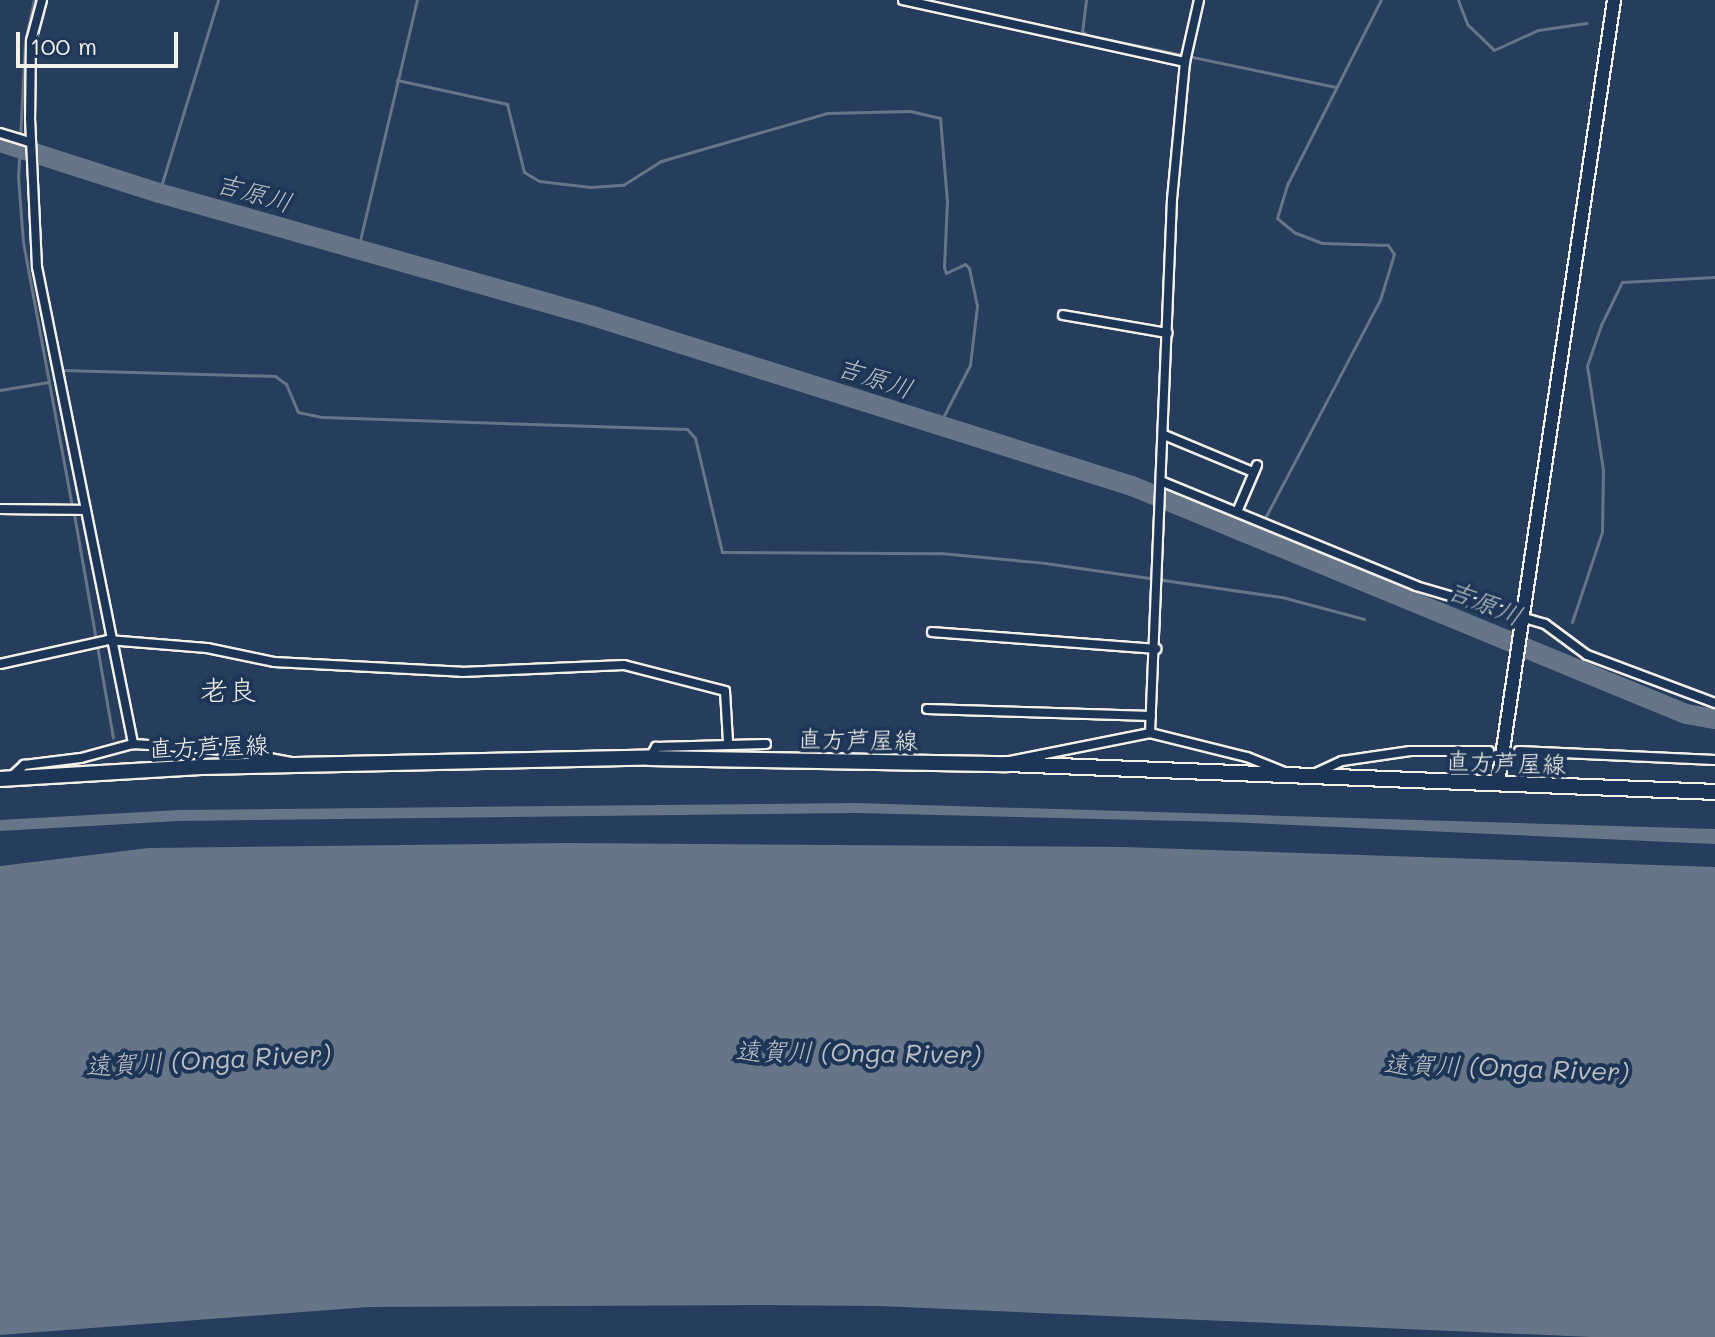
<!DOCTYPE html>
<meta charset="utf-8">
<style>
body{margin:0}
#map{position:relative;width:1715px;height:1337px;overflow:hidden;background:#263d5d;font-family:Mali,"Klee One",sans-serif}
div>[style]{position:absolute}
.water>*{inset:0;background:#677588}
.stream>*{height:3px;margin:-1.5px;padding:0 1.5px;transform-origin:1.5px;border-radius:1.5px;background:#677588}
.river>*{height:20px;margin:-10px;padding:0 10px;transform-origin:10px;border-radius:10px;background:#677588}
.street-tunnel>*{height:8px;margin-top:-4px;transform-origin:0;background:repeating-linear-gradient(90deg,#455872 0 8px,transparent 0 12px)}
.roads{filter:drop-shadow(2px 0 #f4f1e8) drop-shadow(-2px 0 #f4f1e8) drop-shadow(0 2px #f4f1e8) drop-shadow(0 -2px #f4f1e8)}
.street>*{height:8px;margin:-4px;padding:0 4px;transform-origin:4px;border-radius:4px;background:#1d3557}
.secondary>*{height:12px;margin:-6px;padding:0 6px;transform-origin:6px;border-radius:6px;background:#1d3557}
.primary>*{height:14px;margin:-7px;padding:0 7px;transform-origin:7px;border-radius:7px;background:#1d3557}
span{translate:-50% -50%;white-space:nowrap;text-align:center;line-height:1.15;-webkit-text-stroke:8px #1d3557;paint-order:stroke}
.street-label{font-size:24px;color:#f4f1e8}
.water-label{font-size:26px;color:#bcbfc2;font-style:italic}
.quarter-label{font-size:28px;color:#f4f1e8}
.scale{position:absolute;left:16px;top:32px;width:162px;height:36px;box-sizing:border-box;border:4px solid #f4f1e8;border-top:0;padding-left:10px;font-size:24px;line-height:28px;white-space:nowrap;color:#f4f1e8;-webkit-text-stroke:6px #1d3557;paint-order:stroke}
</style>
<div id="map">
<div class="water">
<div style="clip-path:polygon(856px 803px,1715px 829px,1715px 844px,1227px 822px,856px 813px,179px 821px,0 831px,0 820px,179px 810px)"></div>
<div style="clip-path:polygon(567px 843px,1123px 847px,1715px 867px,1715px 1337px,1591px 1337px,880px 1306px,759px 1305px,368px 1307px,0 1335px,0 866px,149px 848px)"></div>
</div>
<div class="stream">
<div style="left:34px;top:0;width:42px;rotate:102.4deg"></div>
<div style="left:25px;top:41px;width:136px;rotate:92.9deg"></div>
<div style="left:18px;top:177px;width:65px;rotate:85.6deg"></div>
<div style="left:23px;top:242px;width:269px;rotate:79.5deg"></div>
<div style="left:1086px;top:0;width:31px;rotate:97deg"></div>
<div style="left:1082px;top:31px;width:6px;rotate:39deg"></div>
<div style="left:1087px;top:35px;width:254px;rotate:11.8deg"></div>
<div style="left:1458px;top:0;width:26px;rotate:69deg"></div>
<div style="left:1467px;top:24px;width:37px;rotate:44deg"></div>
<div style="left:1494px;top:50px;width:48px;rotate:-24.4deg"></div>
<div style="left:1538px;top:30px;width:49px;rotate:-8.3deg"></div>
<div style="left:397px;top:80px;width:113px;rotate:12.3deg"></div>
<div style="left:507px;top:104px;width:70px;rotate:76deg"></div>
<div style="left:524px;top:172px;width:17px;rotate:31deg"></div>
<div style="left:539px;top:181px;width:52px;rotate:6.6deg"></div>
<div style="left:591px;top:187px;width:32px;rotate:-4deg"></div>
<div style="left:623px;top:185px;width:45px;rotate:-32.3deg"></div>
<div style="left:661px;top:161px;width:173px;rotate:-16.1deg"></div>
<div style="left:827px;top:113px;width:83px;rotate:-1.4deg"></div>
<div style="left:910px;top:111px;width:31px;rotate:13deg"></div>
<div style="left:940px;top:118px;width:83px;rotate:85.2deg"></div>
<div style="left:947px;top:201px;width:66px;rotate:92.6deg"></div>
<div style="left:944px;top:267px;width:6px;rotate:72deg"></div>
<div style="left:946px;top:273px;width:21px;rotate:-25deg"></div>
<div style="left:965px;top:264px;width:6px;rotate:45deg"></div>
<div style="left:969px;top:268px;width:39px;rotate:78deg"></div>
<div style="left:977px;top:306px;width:59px;rotate:96.8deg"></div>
<div style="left:970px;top:365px;width:65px;rotate:117.3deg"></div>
<div style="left:159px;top:193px;width:202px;rotate:-73deg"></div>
<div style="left:358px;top:249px;width:256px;rotate:-76.7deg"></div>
<div style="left:62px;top:370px;width:213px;rotate:1.6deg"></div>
<div style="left:275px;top:376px;width:14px;rotate:36deg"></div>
<div style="left:286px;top:384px;width:30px;rotate:67deg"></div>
<div style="left:298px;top:412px;width:25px;rotate:12deg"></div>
<div style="left:322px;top:417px;width:365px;rotate:1.9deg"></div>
<div style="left:687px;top:429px;width:12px;rotate:48deg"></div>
<div style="left:695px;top:438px;width:117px;rotate:76.7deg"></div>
<div style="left:722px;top:552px;width:218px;rotate:0.3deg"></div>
<div style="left:940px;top:553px;width:105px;rotate:5.4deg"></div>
<div style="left:1045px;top:563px;width:239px;rotate:8.2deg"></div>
<div style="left:1282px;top:597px;width:85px;rotate:15deg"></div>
<div style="left:0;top:390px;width:49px;rotate:-9.5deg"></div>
<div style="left:74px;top:514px;width:227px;rotate:80.1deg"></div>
<div style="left:1266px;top:516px;width:244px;rotate:-62.2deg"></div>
<div style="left:1380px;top:300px;width:48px;rotate:-73.1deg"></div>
<div style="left:1394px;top:254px;width:11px;rotate:-124deg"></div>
<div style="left:1388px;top:245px;width:66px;rotate:-178.3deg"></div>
<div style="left:1322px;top:243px;width:30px;rotate:-159deg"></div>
<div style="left:1294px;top:232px;width:22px;rotate:-141deg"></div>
<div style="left:1277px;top:218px;width:37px;rotate:-73deg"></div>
<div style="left:1288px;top:183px;width:205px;rotate:-63.1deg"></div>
<div style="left:1572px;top:622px;width:95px;rotate:-71.6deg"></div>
<div style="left:1602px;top:532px;width:62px;rotate:-89.1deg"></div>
<div style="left:1603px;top:470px;width:105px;rotate:-98.7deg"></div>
<div style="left:1587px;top:366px;width:43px;rotate:-71.1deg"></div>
<div style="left:1601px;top:325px;width:48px;rotate:-64deg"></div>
<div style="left:1622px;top:282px;width:93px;rotate:-3.1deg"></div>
<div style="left:1560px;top:661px;width:7px;rotate:-74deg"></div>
</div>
<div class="river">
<div style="left:0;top:142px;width:167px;rotate:17.8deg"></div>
<div style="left:159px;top:193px;width:451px;rotate:15.8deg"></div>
<div style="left:593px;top:316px;width:565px;rotate:17.51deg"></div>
<div style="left:1132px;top:486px;width:599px;rotate:22.37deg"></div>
<div style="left:1686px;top:714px;width:29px;rotate:10deg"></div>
</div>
<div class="street-tunnel">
<div style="left:1489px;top:751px;width:30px"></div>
</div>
<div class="roads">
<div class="street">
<div style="left:42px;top:0;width:42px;rotate:105deg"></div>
<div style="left:31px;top:41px;width:77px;rotate:90.7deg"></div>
<div style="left:30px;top:118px;width:149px;rotate:87.3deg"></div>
<div style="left:37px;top:267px;width:487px;rotate:78.6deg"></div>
<div style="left:133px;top:744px;width:94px;rotate:3.7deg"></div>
<div style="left:227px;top:750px;width:65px;rotate:10.6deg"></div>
<div style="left:903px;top:0;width:289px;rotate:12.4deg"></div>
<div style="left:1199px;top:0;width:64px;rotate:102.7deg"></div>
<div style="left:1185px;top:62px;width:138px;rotate:95.4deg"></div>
<div style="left:1172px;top:199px;width:534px;rotate:92.36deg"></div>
<div style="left:1150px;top:733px;width:100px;rotate:13.9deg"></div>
<div style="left:1247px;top:757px;width:43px;rotate:21.8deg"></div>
<div style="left:0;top:133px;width:31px;rotate:17deg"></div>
<div style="left:1063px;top:315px;width:106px;rotate:9.8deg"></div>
<div style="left:1164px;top:435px;width:96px;rotate:22.6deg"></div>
<div style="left:1163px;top:482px;width:274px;rotate:22.3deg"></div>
<div style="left:1416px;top:586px;width:134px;rotate:16.4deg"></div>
<div style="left:1545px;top:624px;width:52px;rotate:36.4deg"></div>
<div style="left:1587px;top:655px;width:137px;rotate:20.6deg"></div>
<div style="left:0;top:509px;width:86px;rotate:0.7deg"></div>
<div style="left:1237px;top:512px;width:51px;rotate:-66.9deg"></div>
<div style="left:932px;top:632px;width:225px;rotate:4.3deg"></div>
<div style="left:0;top:664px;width:111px;rotate:-12.5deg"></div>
<div style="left:108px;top:640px;width:99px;rotate:4.6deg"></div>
<div style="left:207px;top:648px;width:68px;rotate:11.8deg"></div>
<div style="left:274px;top:662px;width:188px;rotate:3deg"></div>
<div style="left:462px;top:672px;width:162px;rotate:-2.5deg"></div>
<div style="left:624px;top:665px;width:104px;rotate:14.4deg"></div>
<div style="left:725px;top:691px;width:50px;rotate:86.6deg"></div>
<div style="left:927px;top:709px;width:224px;rotate:1.8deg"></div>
<div style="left:1519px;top:751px;width:196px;rotate:2.6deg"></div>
<div style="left:650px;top:757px;width:12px;rotate:-59deg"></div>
<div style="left:656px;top:747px;width:110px;rotate:-1.6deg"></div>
<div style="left:1010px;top:761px;width:143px;rotate:-11.3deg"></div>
<div style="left:1314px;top:774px;width:31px;rotate:-25deg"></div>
<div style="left:1342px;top:761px;width:69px;rotate:-8.4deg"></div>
<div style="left:1410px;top:751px;width:79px"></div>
<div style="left:9px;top:779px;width:21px;rotate:-43deg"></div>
<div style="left:24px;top:765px;width:57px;rotate:-7deg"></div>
<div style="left:81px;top:758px;width:54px;rotate:-15.1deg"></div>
</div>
<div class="secondary">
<div style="left:1498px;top:783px;width:792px;rotate:-81.57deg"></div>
</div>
<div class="primary">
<div style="left:0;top:779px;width:201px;rotate:-3.4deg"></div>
<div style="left:201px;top:767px;width:448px;rotate:-1.2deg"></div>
<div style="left:649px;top:758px;width:358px;rotate:1deg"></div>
<div style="left:1007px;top:764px;width:709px;rotate:2.26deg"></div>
</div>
</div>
<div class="street-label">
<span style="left:858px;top:739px;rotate:1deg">直方芦屋線</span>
<span style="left:209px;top:746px;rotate:-2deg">直方芦屋線</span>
<span style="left:1506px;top:762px;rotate:2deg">直方芦屋線</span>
</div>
<div class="water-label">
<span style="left:254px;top:193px;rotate:16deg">吉原川</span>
<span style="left:875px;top:378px;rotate:18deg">吉原川</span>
<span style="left:1485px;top:603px;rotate:22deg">吉原川</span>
<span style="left:858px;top:1053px;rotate:1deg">遠賀川 (Onga River)</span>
<span style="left:208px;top:1060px;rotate:-3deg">遠賀川 (Onga River)</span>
<span style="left:1506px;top:1068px;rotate:2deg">遠賀川 (Onga River)</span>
</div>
<div class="quarter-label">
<span style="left:228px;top:689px">老良</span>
</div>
<div class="scale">100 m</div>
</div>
